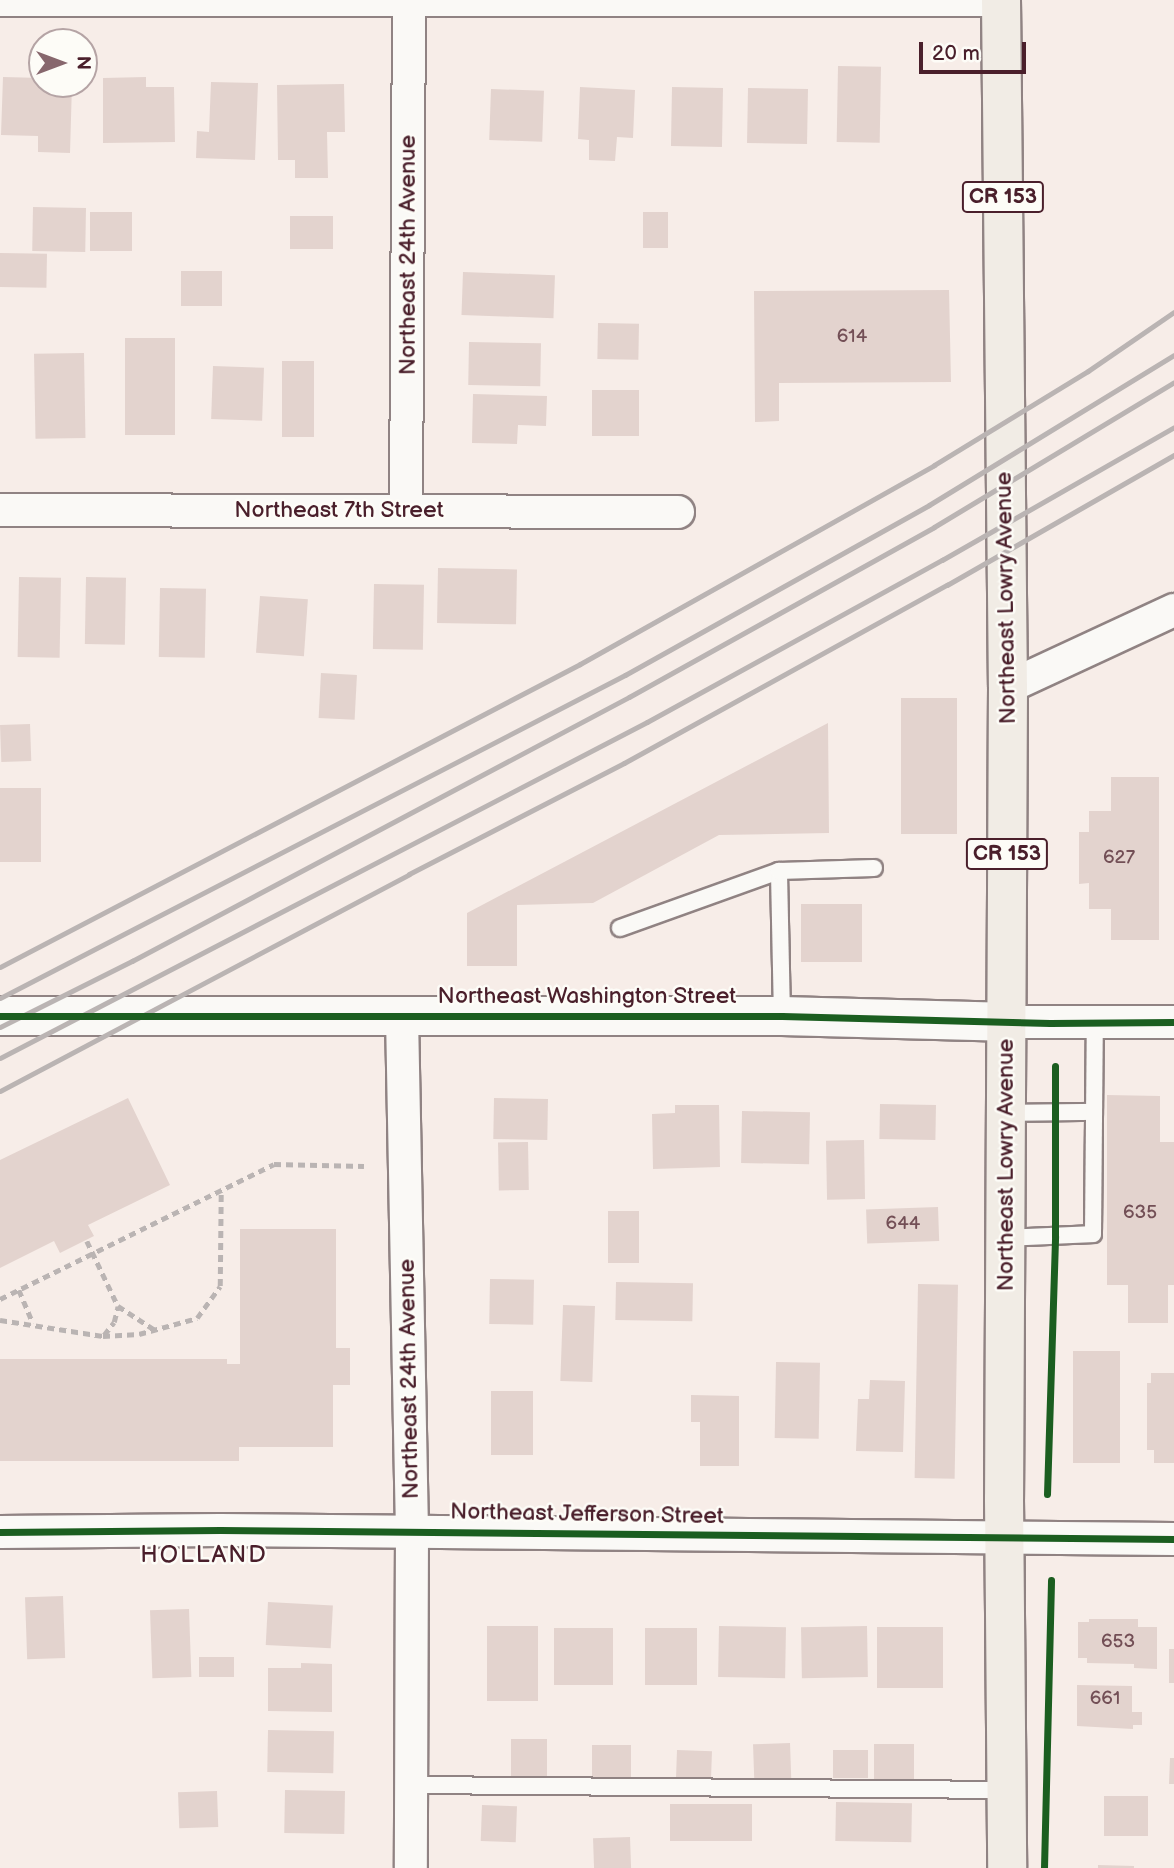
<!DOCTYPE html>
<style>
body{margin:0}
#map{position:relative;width:1174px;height:1868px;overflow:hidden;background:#f7ede8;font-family:"Balsamiq Sans",sans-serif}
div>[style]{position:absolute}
.building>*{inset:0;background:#e3d3ce;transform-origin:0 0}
.path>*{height:4.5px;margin-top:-2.25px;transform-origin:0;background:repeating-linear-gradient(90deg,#bab4b3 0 7px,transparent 0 12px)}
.roads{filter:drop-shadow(2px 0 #908383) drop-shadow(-2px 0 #908383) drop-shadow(0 2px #908383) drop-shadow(0 -2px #908383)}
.lane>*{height:16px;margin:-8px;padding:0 8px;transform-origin:8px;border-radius:8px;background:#faf9f6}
.street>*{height:32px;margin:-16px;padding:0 16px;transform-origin:16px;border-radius:16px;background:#faf9f6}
.secondary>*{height:38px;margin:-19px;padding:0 19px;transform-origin:19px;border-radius:19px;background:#faf9f6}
.primary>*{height:38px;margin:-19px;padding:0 19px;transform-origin:19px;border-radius:19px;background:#f1ece5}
.rail>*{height:5px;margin:-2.5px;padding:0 2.5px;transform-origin:2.5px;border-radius:2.5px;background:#bab4b3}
.cycleway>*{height:7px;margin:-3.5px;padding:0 3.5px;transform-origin:3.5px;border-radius:3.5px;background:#1b5e20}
span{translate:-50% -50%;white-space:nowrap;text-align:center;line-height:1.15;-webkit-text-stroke:5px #fdfcf7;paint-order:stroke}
.number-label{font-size:19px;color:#734f56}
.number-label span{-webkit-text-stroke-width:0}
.shield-label span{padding:2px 5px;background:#fdfcf7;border:2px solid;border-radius:5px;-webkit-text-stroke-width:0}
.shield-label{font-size:21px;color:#4a1f2b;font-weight:700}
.street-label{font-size:23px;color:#4a1f2b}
.neighbourhood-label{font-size:24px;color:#4a1f2b;letter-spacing:2px}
.north{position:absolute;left:28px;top:28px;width:70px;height:70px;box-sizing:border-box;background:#fdfcf7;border:2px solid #b5a4a5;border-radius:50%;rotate:90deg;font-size:19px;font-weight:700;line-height:28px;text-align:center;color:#4a1f2b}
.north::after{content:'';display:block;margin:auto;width:24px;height:32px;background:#87676d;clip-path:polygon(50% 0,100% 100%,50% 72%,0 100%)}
.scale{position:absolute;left:919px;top:42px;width:107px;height:32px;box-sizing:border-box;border:4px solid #4a1f2b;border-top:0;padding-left:9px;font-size:21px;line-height:24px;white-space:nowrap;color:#4a1f2b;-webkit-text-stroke:5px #fdfcf7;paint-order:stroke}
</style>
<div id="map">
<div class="building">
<div style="left:838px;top:66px;width:43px;height:76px;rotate:1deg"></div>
<div style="clip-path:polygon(3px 77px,42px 78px,42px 84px,72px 84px,70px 153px,38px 152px,38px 136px,1px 135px)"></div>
<div style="clip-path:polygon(146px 77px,146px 87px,174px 87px,175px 142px,103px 143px,103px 78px)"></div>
<div style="clip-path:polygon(211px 82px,258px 83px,255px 160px,196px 158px,197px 131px,209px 132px)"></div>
<div style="clip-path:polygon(344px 84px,345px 132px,327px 132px,328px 178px,295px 178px,295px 160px,278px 160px,277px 85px)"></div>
<div style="clip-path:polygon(580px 87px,635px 90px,633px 138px,617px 137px,615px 161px,589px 160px,589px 140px,578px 139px)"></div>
<div style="left:672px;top:87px;width:51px;height:59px;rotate:1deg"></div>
<div style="left:748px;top:88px;width:60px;height:55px;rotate:1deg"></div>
<div style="left:491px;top:89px;width:53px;height:51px;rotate:2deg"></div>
<div style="left:33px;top:207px;width:53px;height:44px;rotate:1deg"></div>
<div style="left:90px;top:212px;width:42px;height:39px"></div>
<div style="left:643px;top:212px;width:25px;height:36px"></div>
<div style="left:333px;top:216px;width:33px;height:43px;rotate:90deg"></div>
<div style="left:0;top:253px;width:47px;height:34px;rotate:1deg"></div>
<div style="left:222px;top:271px;width:35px;height:41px;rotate:90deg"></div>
<div style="left:463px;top:272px;width:92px;height:43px;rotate:2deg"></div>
<div style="clip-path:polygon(949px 290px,951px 382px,779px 383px,779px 421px,755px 422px,754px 291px)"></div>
<div style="left:598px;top:323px;width:41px;height:36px;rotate:1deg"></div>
<div style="left:175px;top:338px;width:97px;height:50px;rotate:90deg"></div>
<div style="left:469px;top:342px;width:72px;height:43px;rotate:1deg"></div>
<div style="left:84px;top:353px;width:85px;height:50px;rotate:89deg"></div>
<div style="left:282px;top:361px;width:32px;height:76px"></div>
<div style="left:213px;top:366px;width:51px;height:53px;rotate:2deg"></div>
<div style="left:592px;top:390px;width:47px;height:46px"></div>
<div style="clip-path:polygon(473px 394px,547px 396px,546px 426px,518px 425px,517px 444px,472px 443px)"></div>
<div style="left:438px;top:568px;width:79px;height:55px;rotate:1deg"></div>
<div style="left:19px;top:577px;width:42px;height:80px;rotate:1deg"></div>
<div style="left:86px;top:577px;width:40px;height:67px;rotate:1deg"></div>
<div style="left:374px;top:584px;width:50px;height:65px;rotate:1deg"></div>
<div style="left:160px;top:588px;width:46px;height:69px;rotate:1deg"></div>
<div style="left:260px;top:596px;width:48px;height:57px;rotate:4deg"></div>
<div style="left:321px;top:673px;width:36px;height:45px;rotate:3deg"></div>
<div style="left:901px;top:698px;width:56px;height:136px"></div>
<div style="clip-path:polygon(828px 723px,829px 833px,719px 835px,593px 903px,517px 905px,517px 966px,467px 966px,467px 913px)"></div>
<div style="left:30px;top:724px;width:37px;height:30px;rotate:88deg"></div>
<div style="clip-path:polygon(1111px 777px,1159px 777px,1159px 940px,1111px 940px,1111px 909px,1089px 909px,1089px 883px,1079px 884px,1079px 832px,1089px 832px,1089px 811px,1111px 811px)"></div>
<div style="left:0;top:788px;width:41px;height:74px"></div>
<div style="left:862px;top:904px;width:58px;height:61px;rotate:90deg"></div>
<div style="clip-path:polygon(1107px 1095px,1160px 1096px,1160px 1142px,1174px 1142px,1174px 1285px,1168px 1285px,1168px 1323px,1128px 1323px,1128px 1285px,1107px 1285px)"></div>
<div style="clip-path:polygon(128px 1098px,170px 1185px,88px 1225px,94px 1236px,60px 1253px,54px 1241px,0 1268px,0 1160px)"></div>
<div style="left:494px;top:1098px;width:54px;height:41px;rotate:1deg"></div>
<div style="left:880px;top:1104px;width:56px;height:35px;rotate:1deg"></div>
<div style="clip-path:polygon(675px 1105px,719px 1105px,720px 1167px,653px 1169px,652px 1114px,675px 1113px)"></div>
<div style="left:742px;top:1111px;width:68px;height:52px;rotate:1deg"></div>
<div style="left:864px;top:1140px;width:59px;height:38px;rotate:89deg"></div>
<div style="left:528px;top:1142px;width:48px;height:30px;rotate:89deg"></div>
<div style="left:938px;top:1207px;width:34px;height:72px;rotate:88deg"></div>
<div style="left:608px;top:1211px;width:31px;height:52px"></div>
<div style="clip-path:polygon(240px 1229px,336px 1229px,336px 1348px,350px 1348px,350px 1385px,333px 1385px,333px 1447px,239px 1447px,239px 1461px,0 1461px,0 1359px,227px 1359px,227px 1364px,240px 1364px)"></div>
<div style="left:490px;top:1279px;width:44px;height:45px;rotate:1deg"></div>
<div style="left:616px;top:1282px;width:77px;height:38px;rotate:1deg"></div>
<div style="left:918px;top:1284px;width:40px;height:194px;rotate:1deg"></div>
<div style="left:563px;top:1305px;width:32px;height:76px;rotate:2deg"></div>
<div style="left:1073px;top:1351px;width:47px;height:112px"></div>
<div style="left:776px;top:1362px;width:44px;height:76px;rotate:1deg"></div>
<div style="clip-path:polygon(1151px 1373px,1174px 1373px,1174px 1463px,1154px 1463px,1154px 1450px,1147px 1450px,1147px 1383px,1151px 1383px)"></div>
<div style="clip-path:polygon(870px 1380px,905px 1381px,903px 1452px,856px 1451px,858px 1399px,869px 1399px)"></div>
<div style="left:491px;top:1391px;width:42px;height:64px"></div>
<div style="clip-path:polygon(691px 1395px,739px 1396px,739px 1466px,700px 1466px,700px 1422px,691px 1422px)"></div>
<div style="left:63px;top:1596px;width:62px;height:38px;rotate:88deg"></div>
<div style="left:268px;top:1602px;width:65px;height:43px;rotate:3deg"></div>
<div style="left:189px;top:1609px;width:68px;height:39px;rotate:88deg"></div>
<div style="clip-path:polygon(1089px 1619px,1138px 1619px,1138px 1627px,1157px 1627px,1157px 1669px,1134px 1668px,1134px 1664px,1087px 1663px,1087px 1658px,1078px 1658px,1078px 1622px,1089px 1622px)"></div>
<div style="left:487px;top:1626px;width:51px;height:75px"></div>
<div style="left:719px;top:1626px;width:67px;height:51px;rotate:1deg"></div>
<div style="left:867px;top:1626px;width:51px;height:66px;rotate:89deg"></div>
<div style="left:877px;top:1627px;width:66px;height:61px"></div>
<div style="left:554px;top:1628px;width:59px;height:57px"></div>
<div style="left:645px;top:1628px;width:52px;height:57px"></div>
<div style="left:1169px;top:1649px;width:5px;height:34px"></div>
<div style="left:199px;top:1657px;width:35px;height:20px"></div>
<div style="clip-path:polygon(301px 1663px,332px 1664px,332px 1712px,268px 1711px,268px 1668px,301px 1668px)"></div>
<div style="clip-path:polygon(1077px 1685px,1132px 1686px,1132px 1712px,1142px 1712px,1142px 1725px,1133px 1725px,1133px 1729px,1077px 1726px)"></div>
<div style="left:268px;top:1730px;width:66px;height:42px;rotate:1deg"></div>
<div style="left:511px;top:1739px;width:36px;height:39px"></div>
<div style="left:790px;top:1743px;width:35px;height:37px;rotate:88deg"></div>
<div style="left:874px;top:1744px;width:40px;height:35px"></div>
<div style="left:592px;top:1745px;width:39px;height:37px"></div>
<div style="left:677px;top:1750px;width:35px;height:30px;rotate:2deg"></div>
<div style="left:833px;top:1750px;width:35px;height:28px"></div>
<div style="clip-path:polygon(1170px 1758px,1174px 1758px,1174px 1784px,1169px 1784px)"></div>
<div style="left:285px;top:1790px;width:60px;height:43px;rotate:1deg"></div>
<div style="left:217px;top:1791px;width:36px;height:39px;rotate:88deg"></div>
<div style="left:1104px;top:1796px;width:44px;height:40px"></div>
<div style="left:836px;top:1802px;width:76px;height:39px;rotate:1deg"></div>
<div style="left:670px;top:1804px;width:82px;height:37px"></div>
<div style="left:482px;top:1805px;width:35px;height:36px;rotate:2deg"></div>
<div style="left:630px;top:1837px;width:31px;height:37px;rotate:88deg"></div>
<div style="clip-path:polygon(1098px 1865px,1134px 1866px,1134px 1868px,1098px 1868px)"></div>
</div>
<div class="path">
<div style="left:87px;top:1241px;width:72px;rotate:64.5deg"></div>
<div style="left:118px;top:1306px;width:44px;rotate:33deg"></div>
<div style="left:19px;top:1290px;width:36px;rotate:67deg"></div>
<div style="left:0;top:1299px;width:305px;rotate:-26.2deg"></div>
<div style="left:274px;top:1164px;width:90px;rotate:1.3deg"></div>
<div style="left:0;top:1320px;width:104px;rotate:8.8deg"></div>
<div style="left:103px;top:1336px;width:36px;rotate:-3deg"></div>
<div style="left:139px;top:1334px;width:60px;rotate:-15.4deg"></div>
<div style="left:197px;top:1318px;width:39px;rotate:-54deg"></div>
<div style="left:220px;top:1286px;width:96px;rotate:-89.4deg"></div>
<div style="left:104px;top:1335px;width:16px;rotate:-52deg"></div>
<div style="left:114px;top:1322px;width:16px;rotate:-76deg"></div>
</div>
<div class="roads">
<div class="lane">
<div style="left:620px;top:928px;width:169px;rotate:-19.7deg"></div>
<div style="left:782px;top:1016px;width:145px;rotate:-91.2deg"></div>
<div style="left:779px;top:871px;width:95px;rotate:-1.8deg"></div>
<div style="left:1006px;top:1113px;width:88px;rotate:-0.7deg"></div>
<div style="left:1006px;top:1238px;width:87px;rotate:-2.6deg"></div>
<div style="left:1093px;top:1234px;width:212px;rotate:-89.5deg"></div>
<div style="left:411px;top:1785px;width:596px;rotate:0.48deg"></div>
</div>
<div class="street">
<div style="left:0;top:0;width:1001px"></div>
<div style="left:406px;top:509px;width:509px;rotate:-89.66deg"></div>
<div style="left:0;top:510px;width:678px;rotate:0.17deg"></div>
<div style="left:1008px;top:687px;width:183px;rotate:-24.9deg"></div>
<div style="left:402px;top:1016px;width:515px;rotate:88.89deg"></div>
<div style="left:412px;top:1531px;width:337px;rotate:90.2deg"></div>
<div style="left:1006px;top:1022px;width:168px"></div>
<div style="left:0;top:1532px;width:220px;rotate:-0.5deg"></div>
<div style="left:220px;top:1530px;width:954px;rotate:0.54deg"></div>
</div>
<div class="secondary">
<div style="left:0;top:1016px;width:782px"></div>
<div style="left:782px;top:1016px;width:224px;rotate:1.5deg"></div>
</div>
<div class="primary">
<div style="left:1001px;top:0;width:687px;rotate:89.42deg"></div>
<div style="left:1008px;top:687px;width:812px;rotate:90.28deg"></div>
<div style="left:1004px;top:1499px;width:369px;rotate:89.5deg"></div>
</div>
</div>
<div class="rail">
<div style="left:0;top:967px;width:654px;rotate:-27.58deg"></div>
<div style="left:580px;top:664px;width:406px;rotate:-29.3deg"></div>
<div style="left:934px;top:465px;width:180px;rotate:-31.4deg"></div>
<div style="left:1088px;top:371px;width:104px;rotate:-34.5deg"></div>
<div style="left:0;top:998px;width:704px;rotate:-27.33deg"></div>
<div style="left:625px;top:675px;width:348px;rotate:-29.2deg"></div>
<div style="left:929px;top:505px;width:287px;rotate:-31.5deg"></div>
<div style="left:0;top:1027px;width:148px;rotate:-26.6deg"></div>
<div style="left:132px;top:961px;width:563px;rotate:-27.98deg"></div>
<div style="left:629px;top:697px;width:349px;rotate:-29.1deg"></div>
<div style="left:934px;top:527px;width:280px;rotate:-31.1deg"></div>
<div style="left:0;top:1058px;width:729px;rotate:-27.44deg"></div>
<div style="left:647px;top:722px;width:337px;rotate:-28.8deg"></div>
<div style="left:942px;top:560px;width:267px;rotate:-29.8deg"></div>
<div style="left:0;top:1091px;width:463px;rotate:-27.9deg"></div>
<div style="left:409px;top:874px;width:242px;rotate:-27.3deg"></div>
<div style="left:624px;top:763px;width:369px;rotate:-28.9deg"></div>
<div style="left:947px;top:585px;width:262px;rotate:-29.8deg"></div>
</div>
<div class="cycleway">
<div style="left:0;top:1016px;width:782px"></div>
<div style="left:782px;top:1016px;width:268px;rotate:1.5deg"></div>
<div style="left:1050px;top:1023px;width:124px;rotate:-0.5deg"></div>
<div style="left:1047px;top:1494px;width:258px;rotate:-88.2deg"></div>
<div style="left:1055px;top:1236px;width:170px;rotate:-90deg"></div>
<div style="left:0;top:1532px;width:220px;rotate:-0.5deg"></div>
<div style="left:220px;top:1530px;width:954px;rotate:0.54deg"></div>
<div style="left:1044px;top:1868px;width:288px;rotate:-88.6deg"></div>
</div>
<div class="number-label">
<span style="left:852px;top:337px">614</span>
<span style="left:1119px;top:858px">627</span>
<span style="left:1140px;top:1213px">635</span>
<span style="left:903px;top:1224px">644</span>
<span style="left:1118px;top:1642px">653</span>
<span style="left:1105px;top:1699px">661</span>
</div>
<div class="shield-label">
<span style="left:1003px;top:197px">CR 153</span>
<span style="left:1007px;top:854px">CR 153</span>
</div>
<div class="street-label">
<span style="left:408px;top:255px;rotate:-90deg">Northeast 24th Avenue</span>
<span style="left:339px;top:510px">Northeast 7th Street</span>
<span style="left:1006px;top:598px;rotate:-91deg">Northeast Lowry Avenue</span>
<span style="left:587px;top:996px">Northeast Washington Street</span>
<span style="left:1006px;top:1165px;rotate:-90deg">Northeast Lowry Avenue</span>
<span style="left:409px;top:1379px;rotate:-91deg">Northeast 24th Avenue</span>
<span style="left:587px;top:1514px;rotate:1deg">Northeast Jefferson Street</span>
</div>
<div class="neighbourhood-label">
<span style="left:204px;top:1555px">HOLLAND</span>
</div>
<div class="north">N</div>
<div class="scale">20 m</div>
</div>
